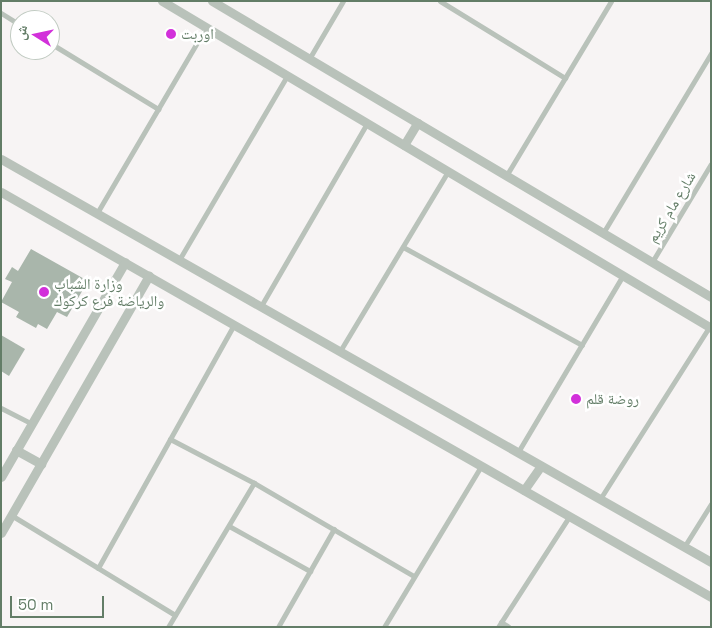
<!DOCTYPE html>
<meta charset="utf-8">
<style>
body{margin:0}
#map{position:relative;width:712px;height:628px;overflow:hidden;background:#f7f4f4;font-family:"Space Grotesk","Noto Naskh Arabic",sans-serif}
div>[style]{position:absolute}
.building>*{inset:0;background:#a9b6ab}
.minor>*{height:5px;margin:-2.5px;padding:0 2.5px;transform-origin:2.5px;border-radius:2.5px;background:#b9c2ba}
.tertiary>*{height:9px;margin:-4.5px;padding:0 4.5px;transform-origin:4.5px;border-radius:4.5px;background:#b9c2ba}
.dots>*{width:14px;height:14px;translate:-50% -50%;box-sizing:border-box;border:2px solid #fff;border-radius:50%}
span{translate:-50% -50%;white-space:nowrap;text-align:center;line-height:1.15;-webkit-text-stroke:5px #fff;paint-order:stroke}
.poi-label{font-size:15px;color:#637d67}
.left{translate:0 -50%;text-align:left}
.street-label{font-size:15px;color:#637d67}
.frame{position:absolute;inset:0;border:2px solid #637d67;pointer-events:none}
.north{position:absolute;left:10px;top:10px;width:50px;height:50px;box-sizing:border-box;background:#fff;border:1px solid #c1cbc2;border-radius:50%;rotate:280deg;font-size:14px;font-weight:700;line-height:20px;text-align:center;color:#637d67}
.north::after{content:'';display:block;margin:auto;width:18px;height:22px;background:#d230da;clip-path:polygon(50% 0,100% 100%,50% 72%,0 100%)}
.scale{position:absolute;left:10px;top:596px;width:94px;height:22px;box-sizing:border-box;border:2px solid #637d67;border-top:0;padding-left:6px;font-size:15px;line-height:18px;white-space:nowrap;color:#637d67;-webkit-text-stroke:4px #fff;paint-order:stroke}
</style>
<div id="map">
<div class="building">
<div style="clip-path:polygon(31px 249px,88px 281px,67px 317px,57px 312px,47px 329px,38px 324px,36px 328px,16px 317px,19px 312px,1px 302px,12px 282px,5px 279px,12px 267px,18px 271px)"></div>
<div style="clip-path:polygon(1px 335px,25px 349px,9px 376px,1px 371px)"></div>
</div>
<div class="minor">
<div style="left:440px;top:1px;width:147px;rotate:31.6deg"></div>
<div style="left:1px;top:13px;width:22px;rotate:32deg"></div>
<div style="left:50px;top:43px;width:127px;rotate:31.4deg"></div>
<div style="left:309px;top:59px;width:67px;rotate:-59.6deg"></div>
<div style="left:506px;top:176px;width:204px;rotate:-59deg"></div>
<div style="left:97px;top:213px;width:216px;rotate:-59.6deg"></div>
<div style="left:603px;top:233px;width:210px;rotate:-59deg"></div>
<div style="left:403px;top:247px;width:204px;rotate:28.7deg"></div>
<div style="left:179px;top:260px;width:213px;rotate:-59.6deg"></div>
<div style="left:652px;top:262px;width:114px;rotate:-59deg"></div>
<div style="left:261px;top:306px;width:211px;rotate:-59.9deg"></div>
<div style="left:340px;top:351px;width:210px;rotate:-59deg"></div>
<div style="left:1px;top:408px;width:35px;rotate:27deg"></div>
<div style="left:170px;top:439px;width:95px;rotate:27.6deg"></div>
<div style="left:254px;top:483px;width:185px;rotate:30.2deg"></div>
<div style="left:518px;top:452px;width:206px;rotate:-59.3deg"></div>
<div style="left:600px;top:499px;width:204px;rotate:-57.6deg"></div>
<div style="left:11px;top:515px;width:102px;rotate:31.3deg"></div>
<div style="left:229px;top:526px;width:93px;rotate:29.1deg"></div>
<div style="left:684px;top:547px;width:51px;rotate:-57.9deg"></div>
<div style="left:175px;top:615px;width:90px;rotate:-148.6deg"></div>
<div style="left:98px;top:568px;width:278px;rotate:-60.8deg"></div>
<div style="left:501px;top:622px;width:9px;rotate:32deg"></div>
<div style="left:168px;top:627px;width:168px;rotate:-59.2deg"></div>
<div style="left:278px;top:627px;width:113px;rotate:-60.3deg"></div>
<div style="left:384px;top:627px;width:188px;rotate:-58.9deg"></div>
<div style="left:498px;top:627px;width:131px;rotate:-57.2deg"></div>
</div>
<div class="tertiary">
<div style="left:162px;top:1px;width:639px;rotate:30.78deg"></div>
<div style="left:212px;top:1px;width:580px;rotate:30.68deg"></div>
<div style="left:404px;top:145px;width:26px;rotate:-59deg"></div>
<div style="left:1px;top:159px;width:816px;rotate:29.58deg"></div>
<div style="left:1px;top:192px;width:817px;rotate:29.7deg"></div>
<div style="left:16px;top:450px;width:29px;rotate:29deg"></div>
<div style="left:1px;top:477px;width:248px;rotate:-60deg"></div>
<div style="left:524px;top:490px;width:29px;rotate:-55deg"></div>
<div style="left:1px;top:533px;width:297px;rotate:-60.1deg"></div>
</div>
<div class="dots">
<div style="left:171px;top:34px;background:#d230da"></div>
<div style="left:44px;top:292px;background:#d230da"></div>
<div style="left:576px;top:399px;background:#d230da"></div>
</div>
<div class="poi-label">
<span class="left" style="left:181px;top:34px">اوربت</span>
<span class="left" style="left:54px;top:292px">وزارة الشباب<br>والرياضة فرع كركوك</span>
<span class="left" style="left:586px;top:399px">روضة قلم</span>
</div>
<div class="street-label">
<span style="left:671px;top:207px;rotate:-59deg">شارع مام كريم</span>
</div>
<div class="frame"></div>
<div class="north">ش</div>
<div class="scale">50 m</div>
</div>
